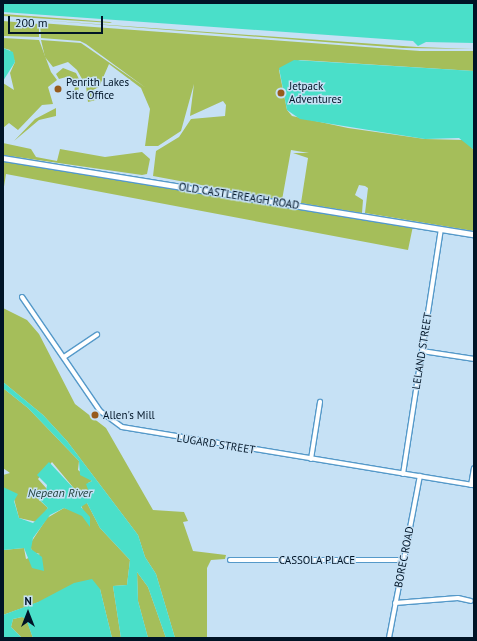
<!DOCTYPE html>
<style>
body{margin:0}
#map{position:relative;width:477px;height:641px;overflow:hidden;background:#c6e1f5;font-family:"PT Sans",sans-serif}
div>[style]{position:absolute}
.green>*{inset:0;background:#a5be5a}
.water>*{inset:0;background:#4adfc9}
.roads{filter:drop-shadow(1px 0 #5599c9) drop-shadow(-1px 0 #5599c9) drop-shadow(0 1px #5599c9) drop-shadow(0 -1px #5599c9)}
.minor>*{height:4px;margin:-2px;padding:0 2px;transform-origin:2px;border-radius:2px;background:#fff}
.tertiary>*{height:5px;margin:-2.5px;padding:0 2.5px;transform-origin:2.5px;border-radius:2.5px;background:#fff}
.dots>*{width:11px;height:11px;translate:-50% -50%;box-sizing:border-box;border:2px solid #c6e1f5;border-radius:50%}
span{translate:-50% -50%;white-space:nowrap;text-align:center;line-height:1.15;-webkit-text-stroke:3px #c6e1f5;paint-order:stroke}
.poi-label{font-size:11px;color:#001426}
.left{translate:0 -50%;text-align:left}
.street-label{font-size:11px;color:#001426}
.water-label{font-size:12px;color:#24433d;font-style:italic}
.frame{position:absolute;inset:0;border:4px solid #001426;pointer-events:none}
.north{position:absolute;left:8px;top:593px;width:40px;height:40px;-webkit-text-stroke:3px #c6e1f5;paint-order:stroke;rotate:0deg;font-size:11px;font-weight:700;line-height:16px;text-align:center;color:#001426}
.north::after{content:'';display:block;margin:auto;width:14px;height:18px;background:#001426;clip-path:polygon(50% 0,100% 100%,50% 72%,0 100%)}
.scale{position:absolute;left:8px;top:16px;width:95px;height:18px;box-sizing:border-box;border:2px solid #001426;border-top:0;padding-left:5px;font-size:12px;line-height:14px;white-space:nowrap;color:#001426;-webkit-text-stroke:3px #c6e1f5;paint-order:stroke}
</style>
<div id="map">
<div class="green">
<div style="clip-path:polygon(3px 14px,110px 22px,112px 23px,3px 16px)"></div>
<div style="clip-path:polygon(40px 20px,417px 47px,474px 49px,403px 48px)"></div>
<div style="clip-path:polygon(3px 21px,39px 24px,39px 37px,3px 36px)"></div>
<div style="clip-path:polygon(40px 23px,420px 51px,474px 51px,474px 71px,300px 60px,279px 70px,287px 110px,292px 116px,348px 128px,425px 139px,464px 140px,474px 150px,474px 231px,365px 213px,368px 188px,365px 186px,359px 185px,355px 195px,363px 200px,362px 213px,301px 203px,308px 158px,293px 153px,309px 153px,291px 150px,282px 200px,153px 176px,156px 151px,179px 137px,191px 119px,225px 116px,226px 105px,223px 101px,190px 116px,194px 84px,181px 131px,158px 146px,145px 146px,150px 109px,141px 88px,109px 64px,99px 87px,93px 90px,96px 100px,88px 102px,86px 86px,77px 70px,68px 62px,53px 67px,45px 57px,41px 40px,81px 43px,146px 88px,86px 44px,80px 41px,41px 38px)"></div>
<div style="clip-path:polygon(3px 38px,39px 40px,51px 72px,57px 80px,48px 87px,53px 104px,42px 105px,18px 130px,9px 123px,3px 128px,3px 83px,14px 90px,10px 73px,15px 62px,10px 50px,3px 48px)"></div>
<div style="clip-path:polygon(63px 68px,76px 73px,83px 87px,79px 87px,78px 92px,74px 94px,75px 85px,70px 76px,59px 79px,56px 74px)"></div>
<div style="clip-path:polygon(56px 108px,56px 116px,39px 120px,14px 141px,35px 119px)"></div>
<div style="clip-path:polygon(3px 143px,31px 149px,36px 157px,57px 161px,60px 149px,105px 157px,142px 152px,150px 159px,147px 174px,142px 175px,3px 155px)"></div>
<div style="clip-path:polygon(3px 161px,413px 226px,408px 250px,6px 174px,3px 193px)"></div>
<div style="clip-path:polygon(3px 308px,27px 320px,39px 334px,75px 404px,106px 428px,153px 510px,184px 512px,188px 521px,183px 522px,193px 551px,226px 555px,225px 559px,211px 560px,207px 568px,207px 638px,175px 638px,156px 574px,145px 557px,138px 535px,67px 441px,43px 415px,3px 382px)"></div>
<div style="clip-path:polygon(3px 388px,28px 408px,79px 461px,78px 470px,92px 481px,88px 483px,89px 492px,77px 492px,52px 462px,38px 479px,47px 489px,37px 498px,48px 508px,37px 522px,19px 518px,14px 499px,3px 487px,3px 475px,10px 473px,3px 468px)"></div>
<div style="clip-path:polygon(87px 503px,100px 528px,130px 560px,127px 585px,113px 586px,121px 638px,112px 638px,100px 589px,39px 602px,3px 615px,3px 550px,24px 548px,26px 559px,40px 554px,32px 552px,30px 544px,47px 518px,64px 508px,84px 514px,81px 504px)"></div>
<div style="clip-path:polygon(137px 572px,148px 587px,166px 638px,148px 638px,138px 601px)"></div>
<div style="clip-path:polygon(22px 617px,26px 618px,33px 638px,22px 638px,11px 627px,13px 619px)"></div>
</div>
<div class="water">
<div style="clip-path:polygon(3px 3px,474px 3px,474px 43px,426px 42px,418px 46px,413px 41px,3px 12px)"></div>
<div style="clip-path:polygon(3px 48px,13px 52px,15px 62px,3px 81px)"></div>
<div style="clip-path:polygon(294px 60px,474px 71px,474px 150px,459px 138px,425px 139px,300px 119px,287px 110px,279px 68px)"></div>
<div style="clip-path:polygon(3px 382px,43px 415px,67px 441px,138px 535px,145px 557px,156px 574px,175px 638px,166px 638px,148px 587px,137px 572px,138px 601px,148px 638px,121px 638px,113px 586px,127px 585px,130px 560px,100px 528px,87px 503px,81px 507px,90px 517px,90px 527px,82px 516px,64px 508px,50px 515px,33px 538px,31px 549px,42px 557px,44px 571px,32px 568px,24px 548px,3px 550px,3px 487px,18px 494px,14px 501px,19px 518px,33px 523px,48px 508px,36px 496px,46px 491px,47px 485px,37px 475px,49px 462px,77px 492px,89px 492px,86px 484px,92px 481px,80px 475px,79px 461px,28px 408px,3px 388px)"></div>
<div style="clip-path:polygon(92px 579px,100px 589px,112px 638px,33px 638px,26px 619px,22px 617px,13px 619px,11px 627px,22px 638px,3px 638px,3px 615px,38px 602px,74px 583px)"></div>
</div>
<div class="roads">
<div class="minor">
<div style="left:22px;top:297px;width:138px;rotate:55.6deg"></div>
<div style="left:100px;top:411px;width:27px;rotate:36deg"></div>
<div style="left:122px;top:427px;width:357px;rotate:9.4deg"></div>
<div style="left:422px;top:351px;width:53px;rotate:8.7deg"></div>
<div style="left:64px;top:357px;width:40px;rotate:-34deg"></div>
<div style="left:311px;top:459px;width:58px;rotate:-81deg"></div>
<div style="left:403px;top:474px;width:248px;rotate:-81.2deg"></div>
<div style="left:471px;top:485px;width:17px;rotate:-80deg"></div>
<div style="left:230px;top:560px;width:174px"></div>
<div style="left:395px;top:603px;width:63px;rotate:-4.5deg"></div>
<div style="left:458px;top:598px;width:13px;rotate:13deg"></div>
<div style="left:389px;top:638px;width:165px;rotate:-79.2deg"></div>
</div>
<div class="tertiary">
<div style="left:3px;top:158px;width:477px;rotate:9.2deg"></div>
</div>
</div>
<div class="dots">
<div style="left:58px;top:89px;background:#975b1d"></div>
<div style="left:281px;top:93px;background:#975b1d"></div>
<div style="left:95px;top:415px;background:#975b1d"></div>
</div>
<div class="poi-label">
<span class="left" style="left:66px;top:89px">Penrith Lakes<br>Site Office</span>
<span class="left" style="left:289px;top:93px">Jetpack<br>Adventures</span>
<span class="left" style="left:103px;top:415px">Allen's Mill</span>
</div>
<div class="street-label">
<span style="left:239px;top:196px;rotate:9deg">OLD CASTLEREAGH ROAD</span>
<span style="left:422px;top:351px;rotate:-81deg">LELAND STREET</span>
<span style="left:216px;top:444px;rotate:9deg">LUGARD STREET</span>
<span style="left:404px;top:557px;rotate:-79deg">BOREC ROAD</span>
<span style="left:317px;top:560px">CASSOLA PLACE</span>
</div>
<div class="water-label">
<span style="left:60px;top:493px">Nepean River</span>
</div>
<div class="frame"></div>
<div class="north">N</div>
<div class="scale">200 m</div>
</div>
